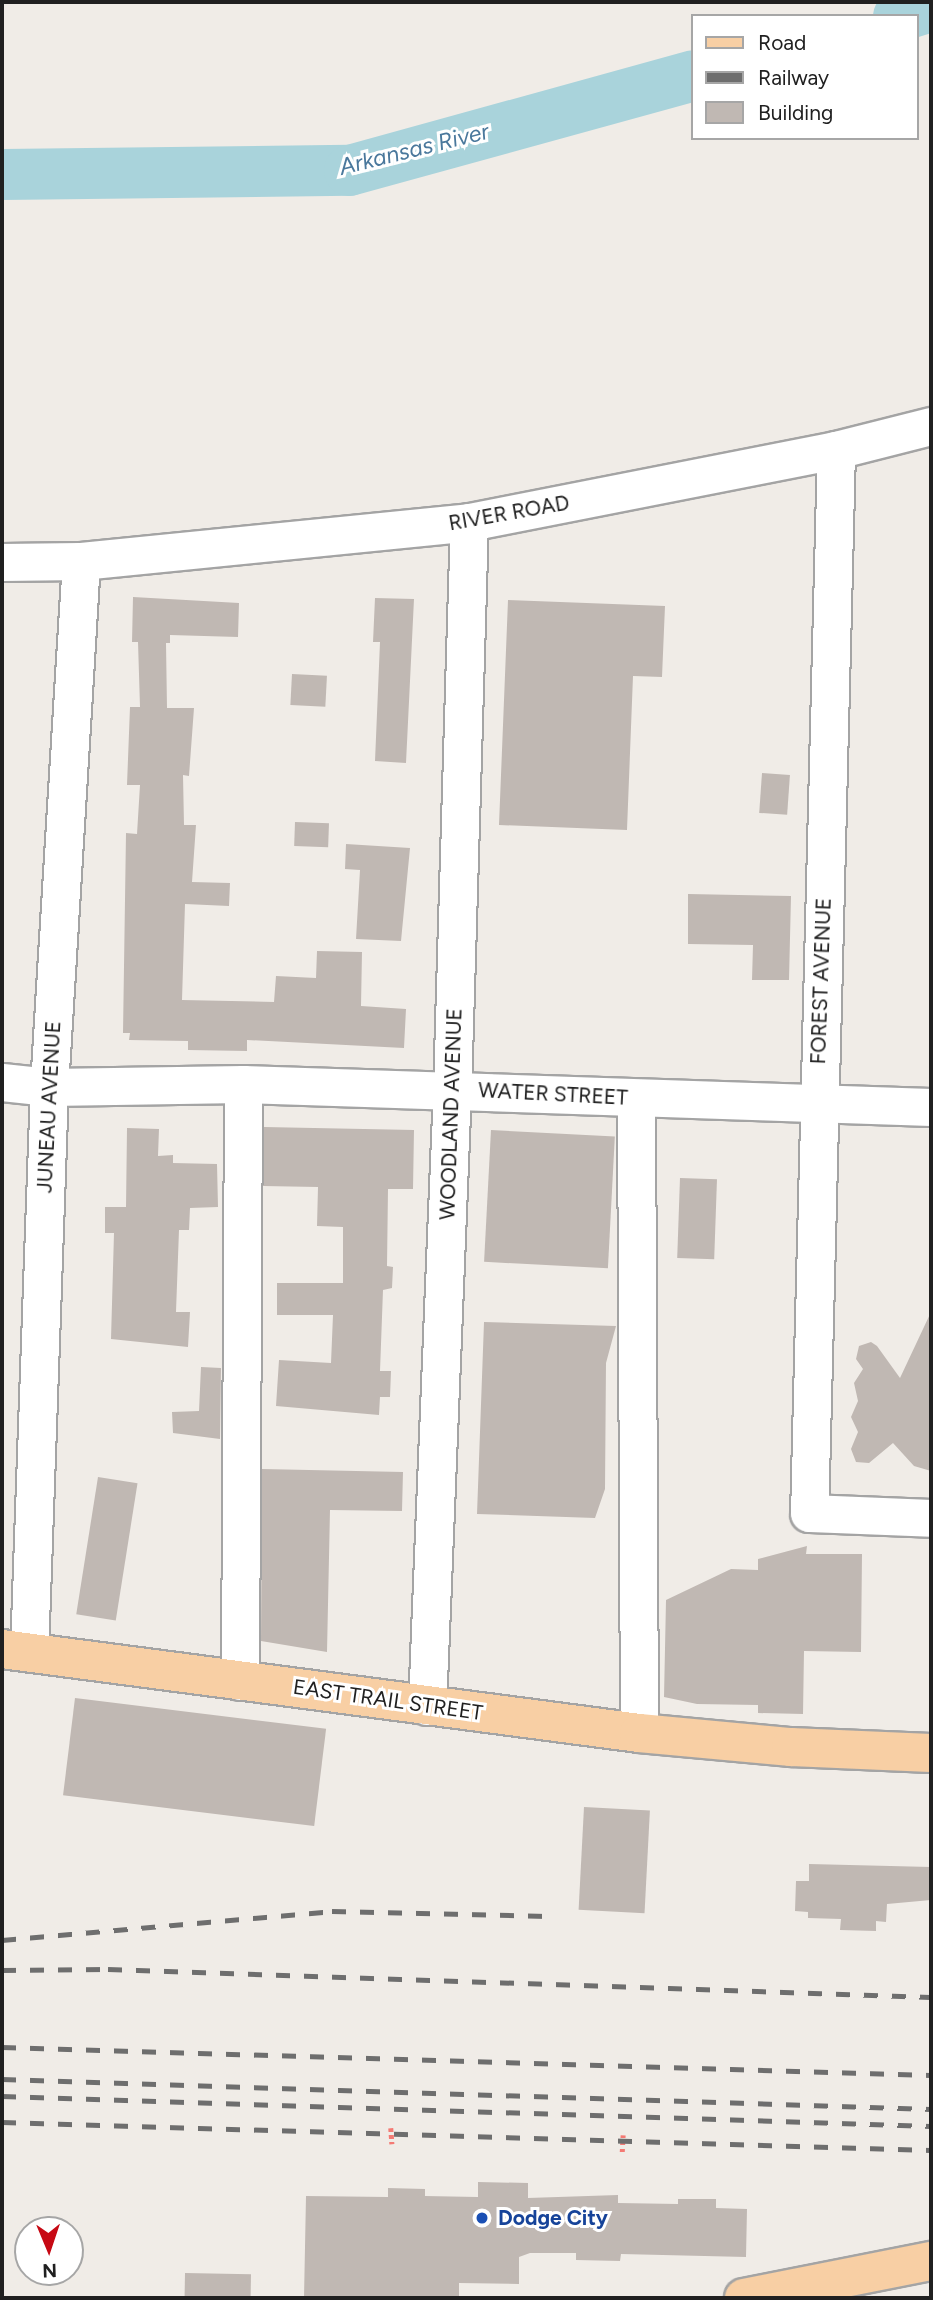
<!DOCTYPE html>
<style>
body{margin:0}
#map{position:relative;width:933px;height:2300px;overflow:hidden;background:#f0ece7;font-family:Figtree,sans-serif}
div>[style]{position:absolute}
.river>*{height:51px;margin:-25.5px;padding:0 25.5px;transform-origin:25.5px;border-radius:25.5px;background:#a9d3db}
.building>*{inset:0;background:#c0b8b3;transform-origin:0 0}
.path>*{height:4.5px;margin-top:-2.25px;transform-origin:0;background:repeating-linear-gradient(90deg,#f47a74 0 3.5px,transparent 0 7px)}
.roads{filter:drop-shadow(2px 0 #a4a4a4) drop-shadow(-2px 0 #a4a4a4) drop-shadow(0 2px #a4a4a4) drop-shadow(0 -2px #a4a4a4)}
.minor>*{height:37px;margin:-18.5px;padding:0 18.5px;transform-origin:18.5px;border-radius:18.5px;background:#fff}
.major>*{height:38px;margin:-19px;padding:0 19px;transform-origin:19px;border-radius:19px;background:#f8cfa4}
.rail>*{height:5px;margin-top:-2.5px;transform-origin:0;background:repeating-linear-gradient(90deg,#6e6e6e 0 14px,transparent 0 28px)}
.dots>*{width:19px;height:19px;translate:-50% -50%;box-sizing:border-box;border:4px solid #fff;border-radius:50%}
span{translate:-50% -50%;white-space:nowrap;text-align:center;line-height:1.15;-webkit-text-stroke:6px #fff;paint-order:stroke}
.street-label{font-size:21px;color:#202020}
.transit-label{font-size:21px;color:#164399;font-weight:700}
.left{translate:0 -50%;text-align:left}
.water-label{font-size:23px;color:#4a789c;font-style:italic}
.frame{position:absolute;inset:0;border:4px solid #202020;pointer-events:none}
.legend{position:absolute;left:691px;top:14px;width:228px;height:126px;box-sizing:border-box;background:#fff;border:2px solid #a6a6a6;margin:0;padding:9px 12px;list-style:none;font-size:21px;color:#202020}
.legend li{display:flex;align-items:center;gap:14px;height:35px}
.legend b{width:35px;border:2px solid #a6a6a6}
.north{position:absolute;left:14px;top:2216px;width:70px;height:70px;box-sizing:border-box;background:#fff;border:2px solid #a6a6a6;border-radius:50%;rotate:178deg;font-size:19px;font-weight:700;line-height:28px;text-align:center;color:#202020}
.north::after{content:'';display:block;margin:auto;width:24px;height:32px;background:#c70914;clip-path:polygon(50% 0,100% 100%,50% 72%,0 100%)}
</style>
<div id="map">
<div class="river">
<div style="left:898px;top:16px;width:34px;rotate:-17deg"></div>
<div style="left:2px;top:174px;width:347px;rotate:-0.7deg"></div>
<div style="left:349px;top:170px;width:357px;rotate:-15.4deg"></div>
</div>
<div class="building">
<div style="clip-path:polygon(133px 597px,239px 603px,238px 637px,170px 635px,170px 643px,166px 643px,167px 708px,194px 708px,189px 776px,183px 775px,184px 825px,196px 825px,192px 882px,230px 883px,229px 906px,185px 904px,182px 1000px,274px 1002px,276px 976px,316px 978px,317px 951px,362px 952px,361px 1006px,406px 1009px,404px 1048px,247px 1040px,247px 1051px,188px 1050px,188px 1041px,129px 1040px,130px 1033px,123px 1033px,126px 833px,137px 834px,140px 785px,127px 785px,130px 707px,140px 707px,138px 642px,132px 642px)"></div>
<div style="clip-path:polygon(375px 598px,414px 599px,406px 763px,375px 761px,380px 642px,373px 642px)"></div>
<div style="clip-path:polygon(508px 600px,665px 606px,662px 677px,633px 676px,627px 830px,499px 825px)"></div>
<div style="left:292px;top:674px;width:35px;height:31px;rotate:3deg"></div>
<div style="left:762px;top:773px;width:28px;height:40px;rotate:4deg"></div>
<div style="left:295px;top:822px;width:34px;height:24px;rotate:2deg"></div>
<div style="clip-path:polygon(346px 844px,410px 848px,401px 941px,356px 939px,360px 870px,345px 869px)"></div>
<div style="clip-path:polygon(688px 894px,791px 896px,789px 980px,752px 980px,753px 945px,688px 944px)"></div>
<div style="clip-path:polygon(264px 1127px,414px 1130px,413px 1189px,388px 1189px,387px 1266px,393px 1267px,392px 1288px,383px 1290px,380px 1371px,391px 1371px,390px 1397px,380px 1397px,379px 1415px,276px 1406px,279px 1360px,331px 1363px,333px 1315px,277px 1315px,277px 1283px,343px 1283px,343px 1227px,317px 1226px,318px 1187px,263px 1186px)"></div>
<div style="clip-path:polygon(127px 1128px,159px 1129px,158px 1156px,173px 1155px,173px 1163px,217px 1164px,218px 1207px,190px 1208px,189px 1230px,179px 1230px,176px 1312px,190px 1312px,188px 1347px,111px 1339px,114px 1233px,105px 1233px,105px 1207px,126px 1207px)"></div>
<div style="left:491px;top:1130px;width:124px;height:132px;rotate:3deg"></div>
<div style="left:680px;top:1178px;width:37px;height:80px;rotate:2deg"></div>
<div style="clip-path:polygon(931px 1312px,931px 1471px,914px 1466px,893px 1443px,869px 1463px,856px 1462px,851px 1449px,858px 1432px,851px 1417px,858px 1401px,854px 1383px,863px 1369px,856px 1359px,859px 1346px,871px 1342px,877px 1346px,900px 1378px)"></div>
<div style="clip-path:polygon(484px 1322px,616px 1326px,606px 1363px,605px 1489px,595px 1518px,477px 1514px)"></div>
<div style="clip-path:polygon(201px 1367px,221px 1368px,220px 1439px,173px 1433px,172px 1412px,199px 1411px)"></div>
<div style="clip-path:polygon(262px 1469px,403px 1472px,402px 1511px,330px 1510px,327px 1652px,261px 1641px)"></div>
<div style="left:98px;top:1477px;width:40px;height:139px;rotate:9deg"></div>
<div style="clip-path:polygon(807px 1546px,806px 1554px,862px 1554px,861px 1652px,804px 1651px,803px 1714px,758px 1713px,758px 1705px,697px 1704px,664px 1697px,666px 1600px,731px 1569px,758px 1570px,758px 1559px)"></div>
<div style="left:75px;top:1698px;width:253px;height:98px;rotate:7deg"></div>
<div style="left:584px;top:1807px;width:66px;height:103px;rotate:3deg"></div>
<div style="clip-path:polygon(809px 1864px,931px 1867px,931px 1900px,887px 1904px,886px 1922px,876px 1921px,876px 1931px,840px 1930px,841px 1919px,808px 1918px,808px 1912px,795px 1911px,796px 1881px,809px 1881px)"></div>
<div style="clip-path:polygon(478px 2182px,528px 2183px,528px 2198px,618px 2195px,618px 2203px,678px 2204px,678px 2199px,716px 2199px,716px 2208px,747px 2209px,746px 2257px,621px 2254px,620px 2261px,576px 2260px,576px 2253px,530px 2253px,519px 2257px,519px 2284px,459px 2283px,459px 2298px,304px 2298px,306px 2196px,388px 2197px,388px 2188px,425px 2189px,425px 2196px,478px 2197px)"></div>
<div style="left:185px;top:2273px;width:66px;height:25px;rotate:1deg"></div>
</div>
<div class="path">
<div style="left:391px;top:2128px;width:16px;rotate:86deg"></div>
<div style="left:622px;top:2152px;width:17px;rotate:-87deg"></div>
</div>
<div class="roads">
<div class="minor">
<div style="left:836px;top:450px;width:1063px;rotate:91.45deg"></div>
<div style="left:809px;top:1513px;width:122px;rotate:2.3deg"></div>
<div style="left:2px;top:562px;width:79px;rotate:-0.7deg"></div>
<div style="left:81px;top:561px;width:390px;rotate:-5.7deg"></div>
<div style="left:469px;top:522px;width:374px;rotate:-11.1deg"></div>
<div style="left:836px;top:450px;width:98px;rotate:-14.2deg"></div>
<div style="left:2px;top:1082px;width:47px;rotate:6.1deg"></div>
<div style="left:49px;top:1087px;width:194px;rotate:-0.9deg"></div>
<div style="left:243px;top:1084px;width:688px;rotate:1.91deg"></div>
<div style="left:636px;top:1098px;width:635px;rotate:89.73deg"></div>
<div style="left:29px;top:1652px;width:565px;rotate:-87.97deg"></div>
<div style="left:49px;top:1087px;width:527px;rotate:-86.52deg"></div>
<div style="left:240px;top:1681px;width:597px;rotate:-89.71deg"></div>
<div style="left:427px;top:1706px;width:617px;rotate:-87.68deg"></div>
<div style="left:452px;top:1090px;width:568px;rotate:-88.29deg"></div>
</div>
<div class="major">
<div style="left:2px;top:1649px;width:643px;rotate:7.51deg"></div>
<div style="left:639px;top:1733px;width:153px;rotate:5.3deg"></div>
<div style="left:791px;top:1747px;width:140px;rotate:2.5deg"></div>
<div style="left:744px;top:2298px;width:191px;rotate:-11.2deg"></div>
</div>
</div>
<div class="rail">
<div style="left:2px;top:1940px;width:331px;rotate:-5deg"></div>
<div style="left:332px;top:1911px;width:215px;rotate:1.3deg"></div>
<div style="left:2px;top:1970px;width:106px;rotate:-0.5deg"></div>
<div style="left:108px;top:1969px;width:823px;rotate:1.95deg"></div>
<div style="left:2px;top:2047px;width:929px;rotate:1.73deg"></div>
<div style="left:2px;top:2079px;width:929px;rotate:1.85deg"></div>
<div style="left:2px;top:2096px;width:929px;rotate:1.85deg"></div>
<div style="left:2px;top:2122px;width:929px;rotate:1.73deg"></div>
</div>
<div class="dots">
<div style="left:482px;top:2218px;background:#1a4fb4"></div>
</div>
<div class="street-label">
<span style="left:509px;top:513px;rotate:-10deg">RIVER ROAD</span>
<span style="left:821px;top:981px;rotate:-88deg">FOREST AVENUE</span>
<span style="left:553px;top:1094px;rotate:3deg">WATER STREET</span>
<span style="left:49px;top:1107px;rotate:-87deg">JUNEAU AVENUE</span>
<span style="left:451px;top:1114px;rotate:-88deg">WOODLAND AVENUE</span>
<span style="left:388px;top:1700px;rotate:8deg">EAST TRAIL STREET</span>
</div>
<div class="transit-label">
<span class="left" style="left:498px;top:2218px">Dodge City</span>
</div>
<div class="water-label">
<span style="left:414px;top:149px;rotate:-14deg">Arkansas River</span>
</div>
<div class="frame"></div>
<ul class="legend">
<li><b style="height:9px;background:#f8cfa4"></b>Road</li>
<li><b style="height:9px;background:#6e6e6e"></b>Railway</li>
<li><b style="height:19px;background:#c0b8b3"></b>Building</li>
</ul>
<div class="north">N</div>
</div>
